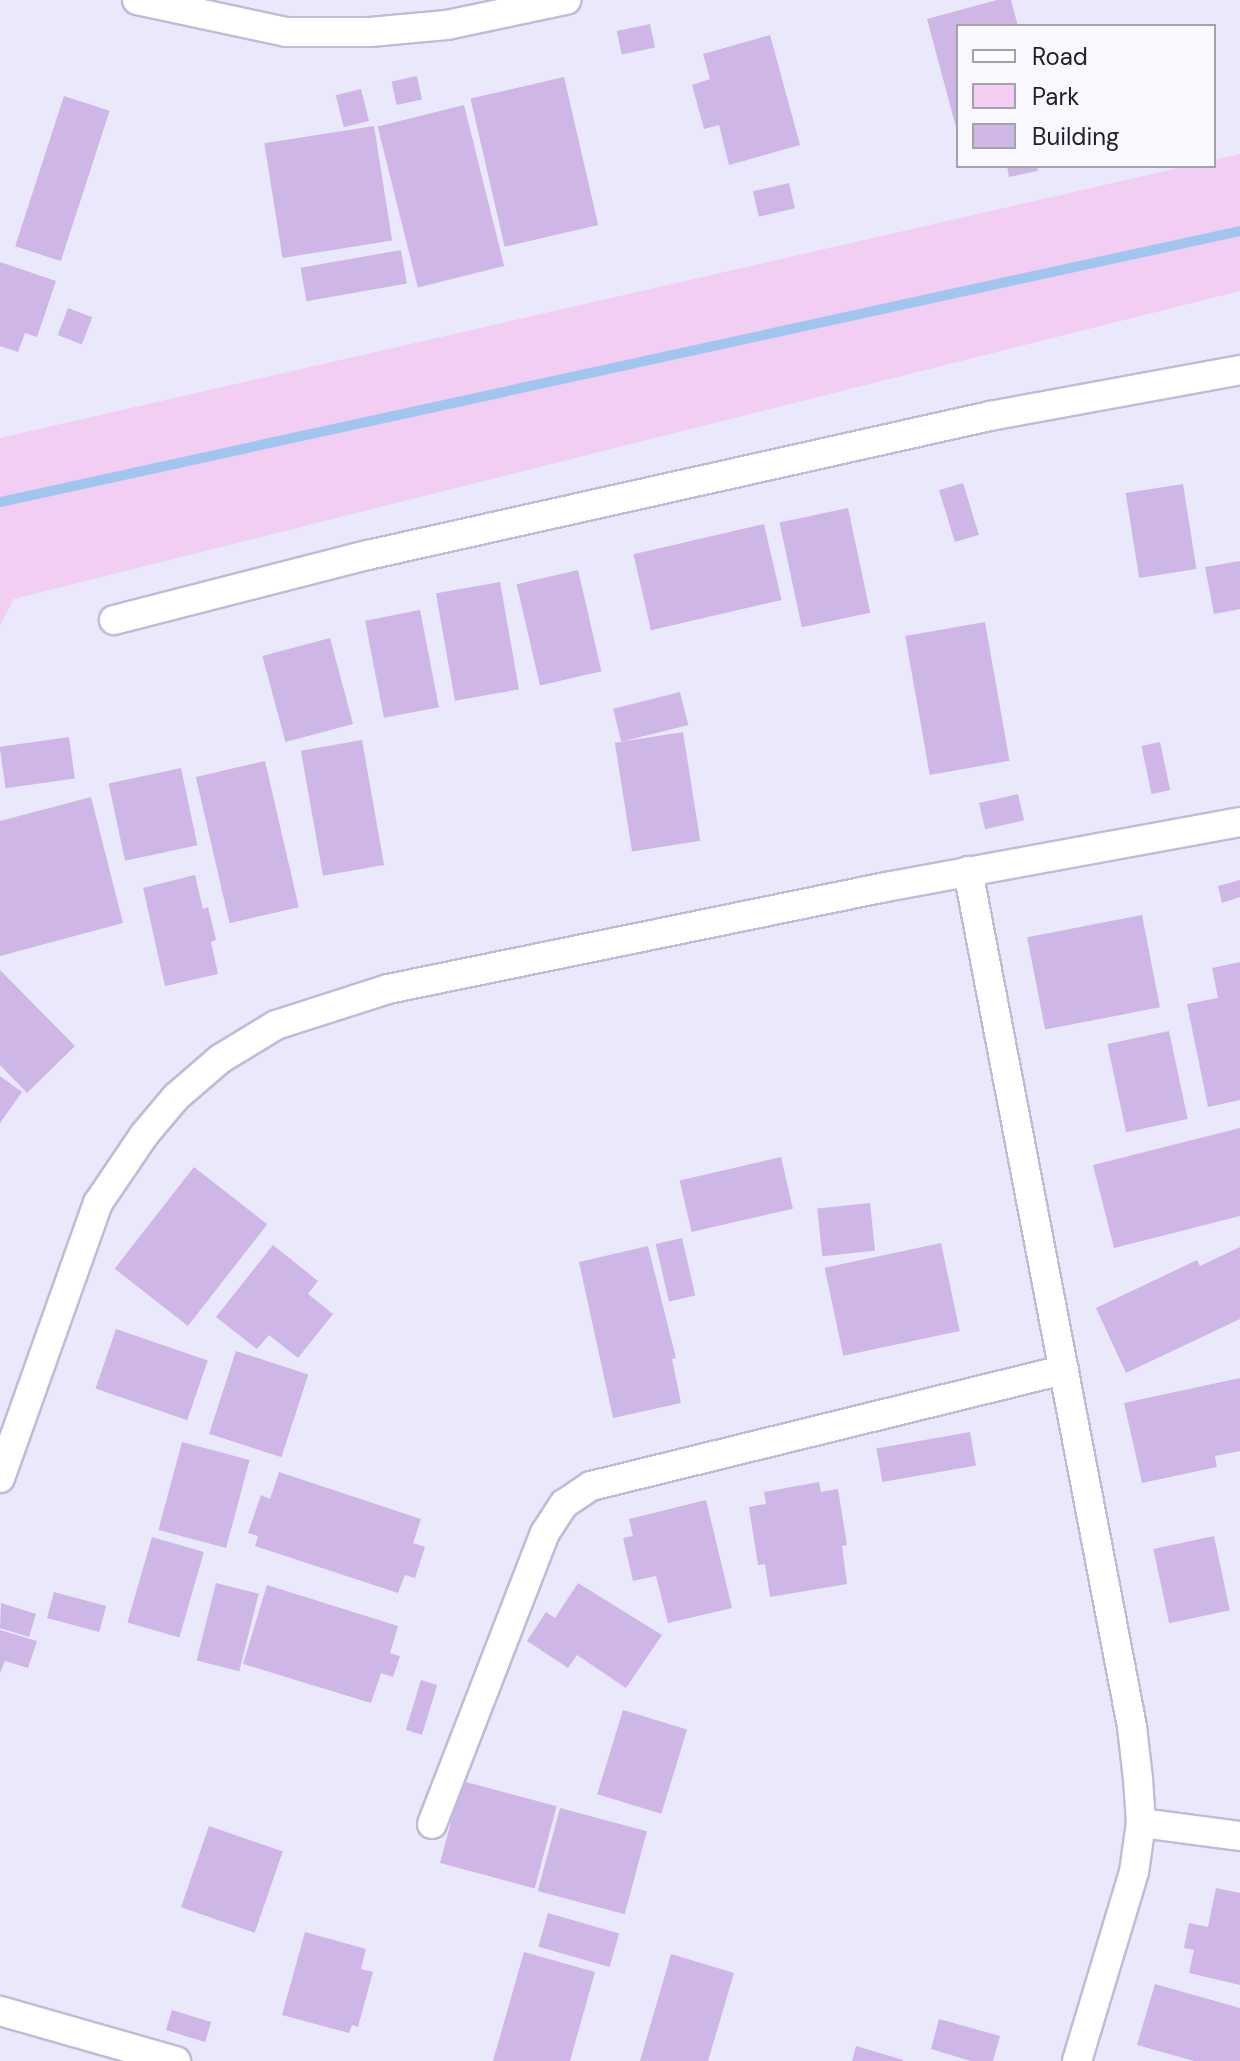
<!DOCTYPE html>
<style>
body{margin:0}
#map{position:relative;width:1240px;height:2061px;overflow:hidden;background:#eae9fb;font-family:"DM Sans",sans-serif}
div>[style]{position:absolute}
.green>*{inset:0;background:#f2cef2}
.stream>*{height:10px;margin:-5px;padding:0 5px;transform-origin:5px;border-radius:5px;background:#a0c6ef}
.building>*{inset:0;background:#ceb6e6;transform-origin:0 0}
.roads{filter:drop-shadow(2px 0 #bebcd8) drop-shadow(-2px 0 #bebcd8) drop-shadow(0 2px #bebcd8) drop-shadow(0 -2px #bebcd8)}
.minor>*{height:28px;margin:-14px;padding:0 14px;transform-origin:14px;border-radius:14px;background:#fff}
span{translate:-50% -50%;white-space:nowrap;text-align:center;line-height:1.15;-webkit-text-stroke:7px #f8f8fe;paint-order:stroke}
.legend{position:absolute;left:956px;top:24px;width:260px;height:144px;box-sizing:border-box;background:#f8f8fe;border:2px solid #a2a2aa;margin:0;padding:10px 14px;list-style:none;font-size:24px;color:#21202b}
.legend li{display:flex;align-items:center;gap:16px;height:40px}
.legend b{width:40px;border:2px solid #a2a2aa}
</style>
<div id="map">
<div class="green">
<div style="clip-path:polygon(1240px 154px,1240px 291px,14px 599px,0 626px,0 438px,1187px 166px,1214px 166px,1214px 160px)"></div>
</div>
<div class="stream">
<div style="left:0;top:502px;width:1269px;rotate:-12.33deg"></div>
</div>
<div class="building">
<div style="clip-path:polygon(997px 0,1011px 0,1018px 26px,958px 26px,957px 131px,927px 19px)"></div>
<div style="left:650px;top:24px;width:24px;height:34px;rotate:78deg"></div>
<div style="clip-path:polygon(770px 35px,800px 145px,729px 165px,719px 125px,704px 129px,692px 85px,710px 79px,703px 54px)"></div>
<div style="left:417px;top:76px;width:24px;height:26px;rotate:78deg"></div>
<div style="left:564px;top:77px;width:152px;height:96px;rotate:77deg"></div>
<div style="left:361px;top:89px;width:33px;height:26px;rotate:76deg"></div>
<div style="left:64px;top:96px;width:48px;height:158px;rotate:18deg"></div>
<div style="left:464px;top:105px;width:166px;height:89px;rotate:76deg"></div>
<div style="left:374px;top:126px;width:116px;height:111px;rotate:81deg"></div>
<div style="clip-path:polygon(1007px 166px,1037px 166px,1038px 171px,1009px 177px)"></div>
<div style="left:789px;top:183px;width:26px;height:37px;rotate:77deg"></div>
<div style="left:401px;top:250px;width:34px;height:102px;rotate:80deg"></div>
<div style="clip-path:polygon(0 262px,56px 281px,37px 337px,25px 333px,18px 352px,0 346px)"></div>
<div style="left:68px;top:308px;width:26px;height:29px;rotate:21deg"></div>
<div style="left:963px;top:483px;width:54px;height:25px;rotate:73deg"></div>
<div style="left:1183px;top:484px;width:86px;height:58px;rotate:81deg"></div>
<div style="left:848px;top:508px;width:107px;height:70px;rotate:78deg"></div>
<div style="left:764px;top:524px;width:78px;height:134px;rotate:77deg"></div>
<div style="clip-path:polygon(1240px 561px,1240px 609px,1214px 614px,1205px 567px)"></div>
<div style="left:578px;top:570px;width:104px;height:63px;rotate:77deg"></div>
<div style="left:500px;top:582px;width:109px;height:65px;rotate:80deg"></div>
<div style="left:420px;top:610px;width:99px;height:56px;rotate:79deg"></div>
<div style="left:985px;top:622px;width:141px;height:81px;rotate:80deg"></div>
<div style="left:330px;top:638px;width:89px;height:70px;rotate:75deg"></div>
<div style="left:680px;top:692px;width:34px;height:69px;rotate:76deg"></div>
<div style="left:683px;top:732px;width:110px;height:69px;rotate:81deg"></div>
<div style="left:69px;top:737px;width:42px;height:70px;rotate:82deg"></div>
<div style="left:362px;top:740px;width:127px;height:62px;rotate:80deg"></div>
<div style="left:1160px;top:742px;width:49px;height:19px;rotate:78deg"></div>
<div style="left:265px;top:761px;width:150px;height:71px;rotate:77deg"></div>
<div style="left:181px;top:768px;width:79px;height:74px;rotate:78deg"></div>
<div style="left:1018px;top:794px;width:27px;height:40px;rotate:77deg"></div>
<div style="clip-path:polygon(91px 797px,123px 923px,0 956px,0 821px)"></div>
<div style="clip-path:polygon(195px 875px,203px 909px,208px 907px,216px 940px,211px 942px,218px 974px,165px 986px,143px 888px)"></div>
<div style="clip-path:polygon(1240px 880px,1240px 897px,1222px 903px,1218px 886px)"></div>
<div style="left:1142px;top:915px;width:94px;height:117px;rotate:79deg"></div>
<div style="clip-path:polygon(1240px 962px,1240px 1100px,1208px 1107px,1187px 1004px,1218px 998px,1212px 968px)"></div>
<div style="clip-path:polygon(0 970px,75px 1046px,27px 1093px,0 1065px)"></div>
<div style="left:1169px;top:1031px;width:90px;height:63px;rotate:78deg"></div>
<div style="clip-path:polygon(0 1076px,22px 1092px,0 1123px)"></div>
<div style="clip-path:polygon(1240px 1128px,1240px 1216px,1114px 1248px,1093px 1165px)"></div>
<div style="left:781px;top:1157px;width:53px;height:104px;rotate:77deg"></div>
<div style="left:194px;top:1167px;width:93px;height:129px;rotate:38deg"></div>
<div style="left:870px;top:1203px;width:48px;height:53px;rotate:84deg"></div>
<div style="left:682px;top:1238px;width:59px;height:27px;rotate:77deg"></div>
<div style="left:941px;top:1243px;width:90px;height:119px;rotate:78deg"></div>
<div style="clip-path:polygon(273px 1245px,318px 1281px,308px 1294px,333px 1314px,298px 1358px,269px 1335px,257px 1349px,216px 1317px)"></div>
<div style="clip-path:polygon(648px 1246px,676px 1358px,672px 1359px,681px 1403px,613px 1418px,579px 1262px)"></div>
<div style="clip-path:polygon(1240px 1247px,1240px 1319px,1126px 1373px,1096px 1308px,1197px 1260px,1200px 1266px)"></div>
<div style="left:116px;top:1329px;width:97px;height:63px;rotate:19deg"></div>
<div style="left:236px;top:1351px;width:76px;height:87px;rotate:18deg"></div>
<div style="clip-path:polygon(1240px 1378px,1240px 1451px,1215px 1456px,1217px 1467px,1142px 1483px,1124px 1403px)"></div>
<div style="left:970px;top:1432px;width:34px;height:95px;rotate:80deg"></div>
<div style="left:182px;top:1442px;width:70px;height:91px;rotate:15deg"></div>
<div style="clip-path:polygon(279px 1472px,421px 1519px,413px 1543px,425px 1547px,415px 1578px,405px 1575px,398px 1593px,255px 1546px,258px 1536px,248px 1533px,261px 1495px,270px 1499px)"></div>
<div style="clip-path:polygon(819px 1482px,821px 1492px,838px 1489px,847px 1545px,842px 1546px,847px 1584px,770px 1597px,765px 1564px,758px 1565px,749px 1507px,766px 1504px,764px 1492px)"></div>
<div style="clip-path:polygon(706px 1500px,732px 1608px,668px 1623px,656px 1576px,633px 1581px,623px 1538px,633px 1536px,629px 1519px)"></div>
<div style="left:1214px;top:1536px;width:76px;height:62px;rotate:78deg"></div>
<div style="left:152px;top:1537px;width:54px;height:89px;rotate:16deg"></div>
<div style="left:216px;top:1583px;width:44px;height:80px;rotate:14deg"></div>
<div style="clip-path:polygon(578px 1583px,662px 1635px,626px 1688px,577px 1655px,568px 1668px,527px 1641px,546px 1612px,555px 1618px)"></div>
<div style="clip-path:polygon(267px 1585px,398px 1626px,390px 1653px,400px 1656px,393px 1677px,381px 1673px,371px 1703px,243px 1664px)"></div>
<div style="left:54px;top:1592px;width:54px;height:27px;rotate:15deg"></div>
<div style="clip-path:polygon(1px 1603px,36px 1614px,29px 1637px,0 1628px)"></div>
<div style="clip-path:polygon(0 1630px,37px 1641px,28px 1668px,5px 1661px,0 1673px)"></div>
<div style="left:421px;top:1680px;width:17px;height:52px;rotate:17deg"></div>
<div style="left:623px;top:1710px;width:67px;height:88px;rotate:17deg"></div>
<div style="left:462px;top:1781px;width:98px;height:85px;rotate:15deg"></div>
<div style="left:560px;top:1808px;width:90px;height:86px;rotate:15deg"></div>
<div style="left:209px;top:1826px;width:78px;height:86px;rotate:19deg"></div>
<div style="clip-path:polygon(1216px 1888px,1240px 1893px,1240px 1985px,1189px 1973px,1194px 1950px,1184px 1948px,1189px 1923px,1208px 1927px)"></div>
<div style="left:548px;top:1913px;width:74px;height:35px;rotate:16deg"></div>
<div style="clip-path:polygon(305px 1932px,366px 1949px,361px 1969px,373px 1972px,358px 2027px,352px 2025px,349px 2033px,282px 2015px)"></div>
<div style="clip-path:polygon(524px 1952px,595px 1972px,570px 2061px,493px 2061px)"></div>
<div style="clip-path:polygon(671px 1954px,734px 1973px,708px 2061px,640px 2061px)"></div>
<div style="clip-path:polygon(1155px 1984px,1240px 2008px,1240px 2061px,1194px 2061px,1137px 2045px)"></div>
<div style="left:172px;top:2010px;width:41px;height:21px;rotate:17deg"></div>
<div style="clip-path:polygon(939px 2019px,1000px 2036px,993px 2061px,971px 2061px,931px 2049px)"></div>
<div style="clip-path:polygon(856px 2046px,903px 2060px,903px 2061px,852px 2061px)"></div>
</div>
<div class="roads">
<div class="minor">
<div style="left:137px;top:0;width:152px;rotate:12.1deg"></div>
<div style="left:286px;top:32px;width:84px"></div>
<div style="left:370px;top:32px;width:77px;rotate:-5.2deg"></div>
<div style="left:447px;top:25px;width:122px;rotate:-11.9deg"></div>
<div style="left:114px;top:620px;width:262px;rotate:-14.4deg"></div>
<div style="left:368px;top:555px;width:637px;rotate:-12.6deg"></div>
<div style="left:990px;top:416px;width:254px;rotate:-10.4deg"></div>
<div style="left:968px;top:871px;width:872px;rotate:79.15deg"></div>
<div style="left:1132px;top:1727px;width:52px;rotate:83.4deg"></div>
<div style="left:1138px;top:1779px;width:44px;rotate:86.1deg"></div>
<div style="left:1141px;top:1823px;width:49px;rotate:98.1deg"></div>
<div style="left:1134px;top:1872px;width:197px;rotate:106.8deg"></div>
<div style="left:0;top:1478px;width:292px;rotate:-70.4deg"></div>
<div style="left:98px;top:1203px;width:82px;rotate:-55.9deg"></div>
<div style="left:144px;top:1135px;width:50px;rotate:-49.9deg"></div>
<div style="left:176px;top:1097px;width:58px;rotate:-40.8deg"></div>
<div style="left:220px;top:1059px;width:66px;rotate:-31.3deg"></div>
<div style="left:276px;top:1025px;width:118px;rotate:-17.8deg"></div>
<div style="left:388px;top:989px;width:508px;rotate:-11.58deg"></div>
<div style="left:886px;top:887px;width:360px;rotate:-10.4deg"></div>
<div style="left:1141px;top:1823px;width:100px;rotate:7.5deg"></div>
<div style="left:432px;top:1824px;width:312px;rotate:-68.8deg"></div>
<div style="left:545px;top:1533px;width:35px;rotate:-57deg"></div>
<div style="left:564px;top:1504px;width:32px;rotate:-34deg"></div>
<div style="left:591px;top:1486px;width:487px;rotate:-13.8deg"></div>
<div style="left:0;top:2011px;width:183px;rotate:15.9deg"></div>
</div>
</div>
<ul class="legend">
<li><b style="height:10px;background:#fff"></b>Road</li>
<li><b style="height:22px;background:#f2cef2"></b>Park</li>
<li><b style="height:22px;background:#ceb6e6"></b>Building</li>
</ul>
</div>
